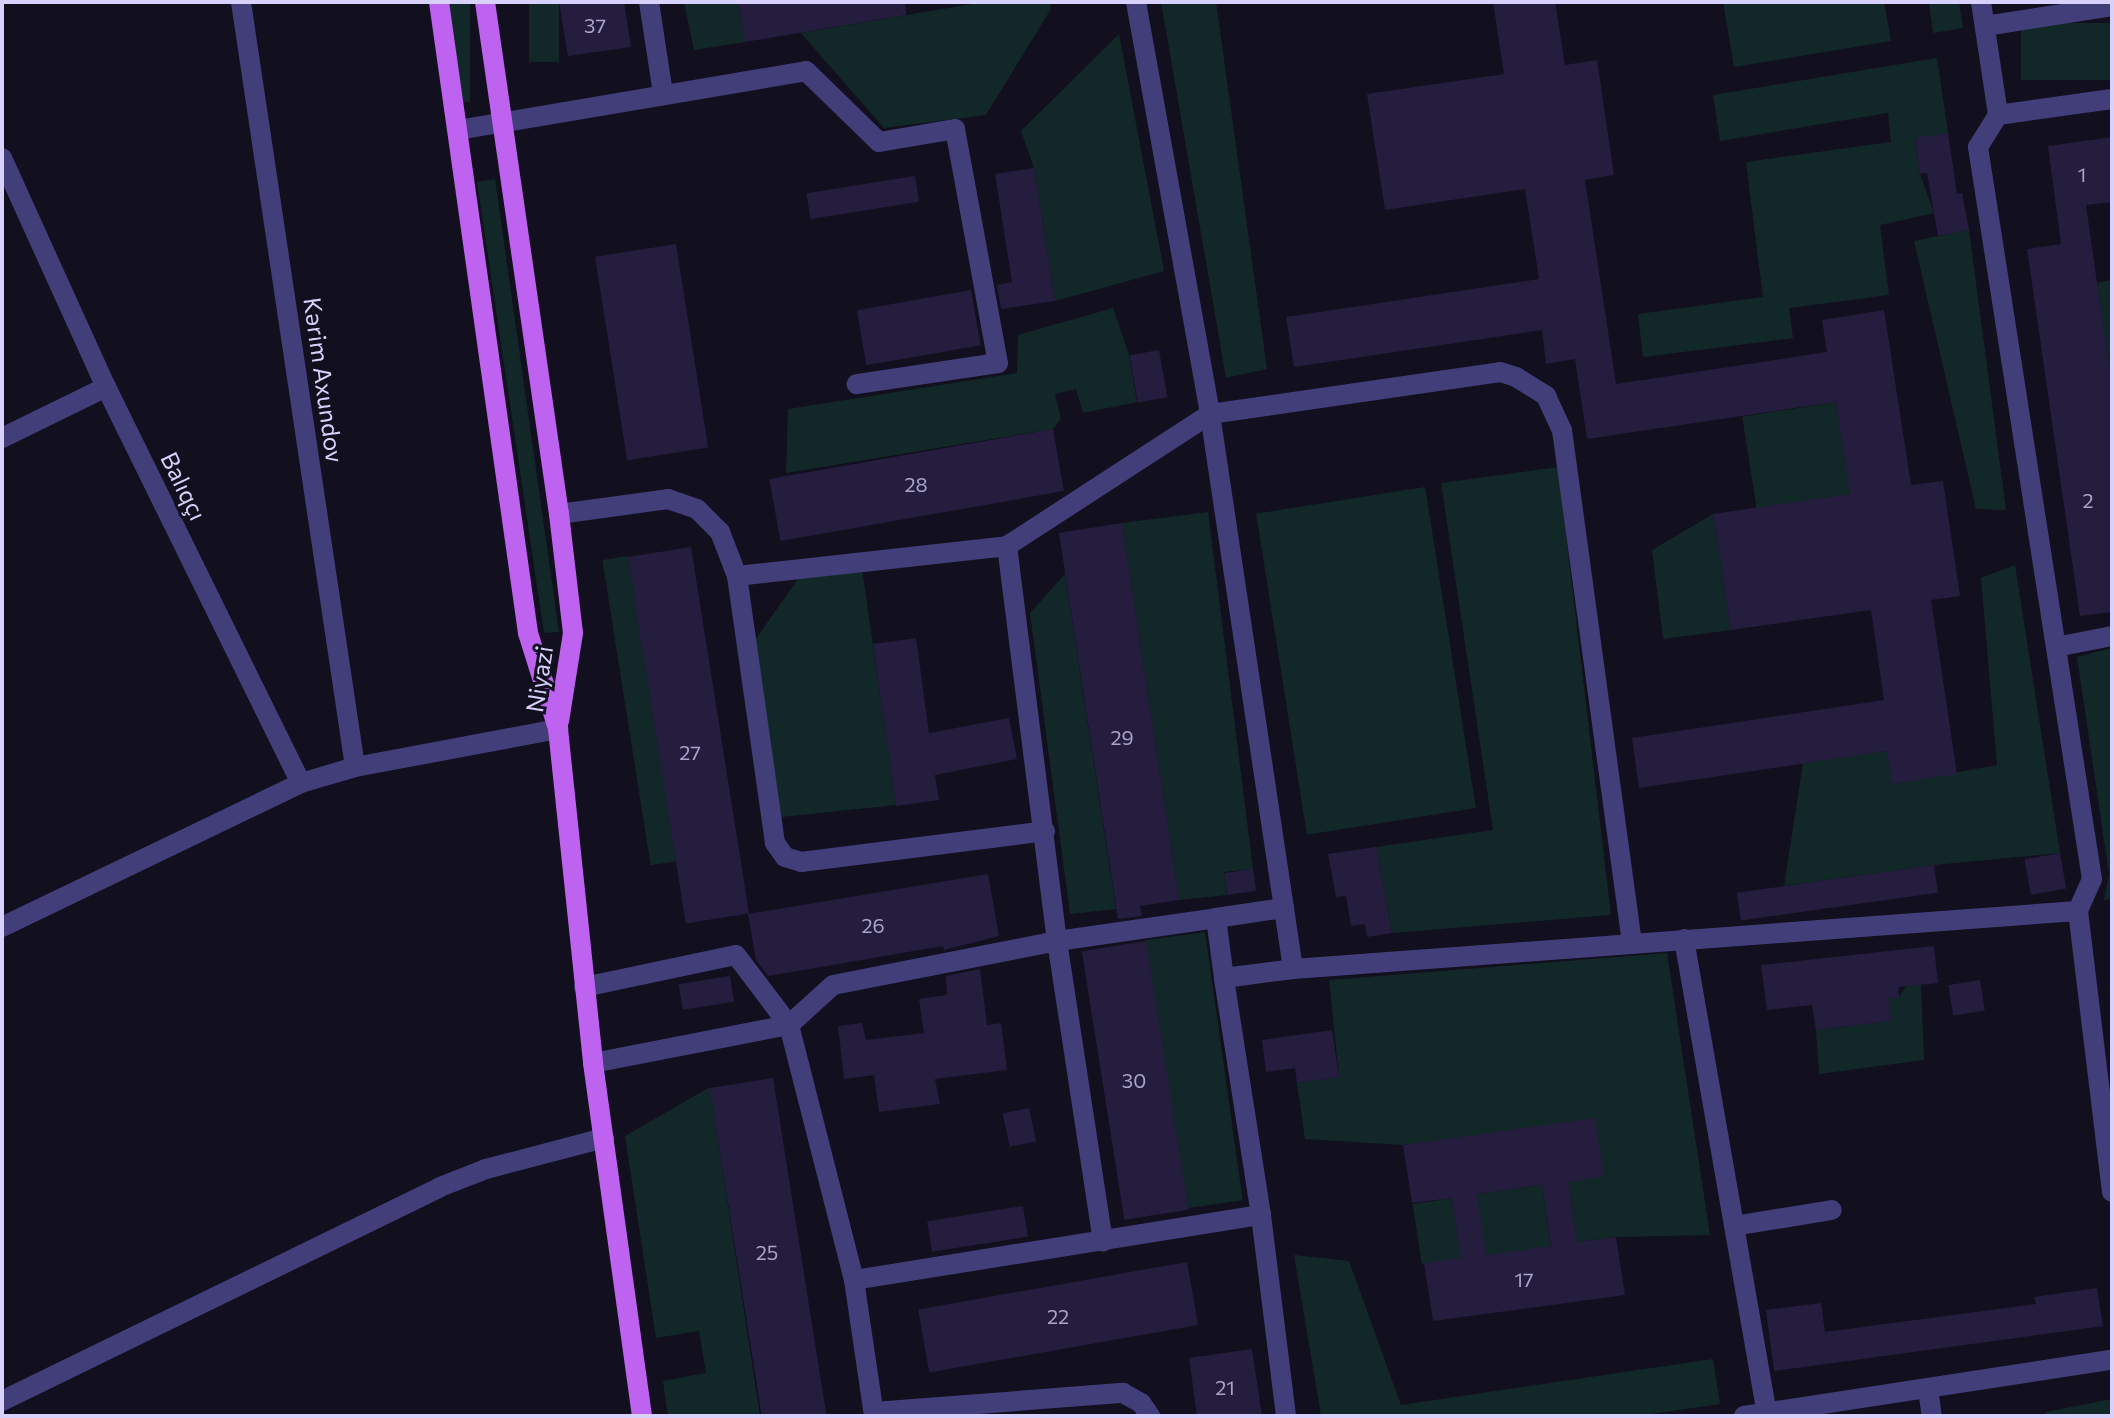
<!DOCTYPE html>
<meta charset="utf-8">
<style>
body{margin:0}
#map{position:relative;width:2114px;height:1418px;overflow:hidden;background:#120f1f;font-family:Commissioner,sans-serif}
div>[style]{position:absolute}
.green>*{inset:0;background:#122828;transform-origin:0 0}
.building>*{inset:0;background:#241d3e;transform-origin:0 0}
.minor>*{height:20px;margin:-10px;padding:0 10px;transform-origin:10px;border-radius:10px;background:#423e7a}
.major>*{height:20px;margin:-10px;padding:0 10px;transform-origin:10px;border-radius:10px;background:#be63f0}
span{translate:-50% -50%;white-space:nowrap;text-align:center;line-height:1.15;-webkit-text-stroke:6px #120f1f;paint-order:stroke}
.number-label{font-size:20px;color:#aaa4cc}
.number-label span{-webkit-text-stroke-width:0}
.street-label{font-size:24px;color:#d7d1fb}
.frame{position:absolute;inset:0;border:4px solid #d7d1fb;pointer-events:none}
</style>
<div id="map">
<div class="green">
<div style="left:449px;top:2px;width:21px;height:100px"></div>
<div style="left:529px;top:2px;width:30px;height:60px"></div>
<div style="clip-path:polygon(684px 2px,738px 2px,745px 42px,694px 50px)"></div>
<div style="clip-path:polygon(984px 2px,1050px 2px,1051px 9px,986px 115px,884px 128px,801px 33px)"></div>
<div style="clip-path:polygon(1161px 2px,1216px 2px,1267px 369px,1226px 378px)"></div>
<div style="clip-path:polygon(1723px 2px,1884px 2px,1891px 41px,1734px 67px)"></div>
<div style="clip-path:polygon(1929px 2px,1959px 2px,1963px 28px,1933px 33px)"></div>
<div style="left:2112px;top:23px;width:57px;height:91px;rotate:90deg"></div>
<div style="clip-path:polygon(1119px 34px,1164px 271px,1055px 301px,1034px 168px,1021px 131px)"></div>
<div style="clip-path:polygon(1937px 58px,1948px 133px,1915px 139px,1920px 174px,1934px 213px,1880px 225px,1889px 295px,1789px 308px,1793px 338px,1643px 357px,1638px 314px,1763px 297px,1746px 162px,1891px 142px,1888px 113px,1720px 141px,1713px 95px)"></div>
<div style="clip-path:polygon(495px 179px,559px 632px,544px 633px,477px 182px)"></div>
<div style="clip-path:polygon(1969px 230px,2006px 510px,1976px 509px,1914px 241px)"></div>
<div style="clip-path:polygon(2112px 280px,2112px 389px,2097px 283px)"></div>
<div style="clip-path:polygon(1113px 308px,1129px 355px,1137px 402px,1083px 413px,1076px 389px,1055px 394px,1061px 419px,1053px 429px,786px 473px,788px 409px,1017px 373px,1018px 335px)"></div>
<div style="left:1836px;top:402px;width:93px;height:95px;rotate:81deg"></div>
<div style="clip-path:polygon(1558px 467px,1611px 915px,1392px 933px,1376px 847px,1493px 830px,1441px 483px)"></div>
<div style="left:1425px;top:487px;width:325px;height:171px;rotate:81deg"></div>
<div style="clip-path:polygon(1208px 512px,1253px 869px,1224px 872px,1227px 895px,1179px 900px,1122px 523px)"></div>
<div style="clip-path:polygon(1713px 514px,1731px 630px,1663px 639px,1652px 550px)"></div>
<div style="left:628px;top:556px;width:309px;height:26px;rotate:81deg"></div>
<div style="clip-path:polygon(861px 562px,896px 805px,772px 818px,748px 650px,805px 569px)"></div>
<div style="clip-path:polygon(2015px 565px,2060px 853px,1934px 865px,1784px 886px,1803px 763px,1887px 751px,1893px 784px,1997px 765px,1981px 578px)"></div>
<div style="clip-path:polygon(1065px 574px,1116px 909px,1070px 914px,1030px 613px)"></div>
<div style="clip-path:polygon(2112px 648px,2112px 899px,2104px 900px,2109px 874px,2077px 657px)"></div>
<div style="left:1205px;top:932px;width:271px;height:61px;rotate:82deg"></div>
<div style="clip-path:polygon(1667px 953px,1710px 1235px,1616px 1237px,1577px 1242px,1568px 1182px,1595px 1119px,1403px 1145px,1305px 1139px,1297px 1083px,1339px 1077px,1329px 980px)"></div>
<div style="clip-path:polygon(1921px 985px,1924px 1060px,1819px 1074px,1816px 1030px,1891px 1021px,1888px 998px,1899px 997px,1906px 986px)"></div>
<div style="clip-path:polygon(710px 1087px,760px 1416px,668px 1416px,663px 1381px,706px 1373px,699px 1331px,656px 1338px,625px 1136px)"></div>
<div style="left:1542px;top:1185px;width:62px;height:66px;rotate:82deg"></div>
<div style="left:1452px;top:1198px;width:61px;height:40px;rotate:81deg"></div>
<div style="clip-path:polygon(1294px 1255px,1349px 1261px,1401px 1405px,1713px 1359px,1720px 1404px,1637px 1416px,1321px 1416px)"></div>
<div style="clip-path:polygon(2112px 1399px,2112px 1416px,2047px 1416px,2046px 1412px)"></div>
</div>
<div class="building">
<div style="clip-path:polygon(559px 2px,624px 2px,631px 47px,568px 56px)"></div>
<div style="clip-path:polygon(738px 2px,905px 2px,906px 15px,745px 42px)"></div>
<div style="clip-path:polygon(1493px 2px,1555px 2px,1565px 65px,1597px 60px,1614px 175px,1585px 180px,1616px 384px,1827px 352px,1822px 320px,1884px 310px,1911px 485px,1943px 481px,1960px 596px,1931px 600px,1957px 774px,1892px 784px,1887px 751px,1639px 788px,1632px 738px,1884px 700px,1871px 610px,1731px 630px,1713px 514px,1850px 494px,1836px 402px,1587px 439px,1575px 359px,1546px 364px,1542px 330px,1294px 367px,1286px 317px,1539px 279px,1525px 189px,1385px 210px,1367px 94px,1504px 74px)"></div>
<div style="clip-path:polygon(1948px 133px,1957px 194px,1962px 193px,1969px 230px,1938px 236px,1927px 173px,1920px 174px,1915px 138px)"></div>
<div style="clip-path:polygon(2112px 137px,2112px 202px,2086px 205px,2112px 389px,2112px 612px,2080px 616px,2027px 249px,2061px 244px,2048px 146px)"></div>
<div style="clip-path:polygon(1034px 168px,1055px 301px,1001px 309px,997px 285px,1012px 282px,995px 174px)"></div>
<div style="left:915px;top:176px;width:26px;height:110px;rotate:81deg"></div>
<div style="left:676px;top:244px;width:206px;height:82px;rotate:81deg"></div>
<div style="left:971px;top:290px;width:56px;height:116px;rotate:80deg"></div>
<div style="left:1159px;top:350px;width:48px;height:30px;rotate:80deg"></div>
<div style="left:1053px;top:429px;width:63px;height:288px;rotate:80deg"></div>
<div style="clip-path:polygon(1122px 523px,1179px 900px,1140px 906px,1142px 916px,1118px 919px,1059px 533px)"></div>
<div style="left:691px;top:547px;width:371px;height:64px;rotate:81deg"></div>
<div style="clip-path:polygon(916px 638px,929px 733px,1009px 718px,1017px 759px,935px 775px,939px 800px,896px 806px,873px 644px)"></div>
<div style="clip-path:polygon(1376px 847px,1392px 933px,1367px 937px,1365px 924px,1351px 926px,1346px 896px,1336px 897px,1328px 854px)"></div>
<div style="left:2060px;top:853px;width:36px;height:36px;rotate:80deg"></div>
<div style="left:1934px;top:865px;width:28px;height:199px;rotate:82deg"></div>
<div style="left:1253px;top:869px;width:22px;height:29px;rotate:82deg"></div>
<div style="clip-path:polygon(988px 874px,999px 936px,944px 950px,943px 946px,768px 976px,756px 960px,748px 914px)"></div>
<div style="left:1146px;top:941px;width:272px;height:65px;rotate:81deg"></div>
<div style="clip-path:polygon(1934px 946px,1938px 983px,1898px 987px,1899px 997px,1888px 998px,1891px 1021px,1816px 1030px,1812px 1005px,1767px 1010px,1761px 965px)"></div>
<div style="clip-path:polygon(980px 969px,987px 1025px,1001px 1023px,1007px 1070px,935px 1079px,940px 1104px,879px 1112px,874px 1075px,844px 1079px,838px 1026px,862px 1023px,866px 1040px,924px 1033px,919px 999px,947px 995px,946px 976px)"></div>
<div style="left:730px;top:976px;width:26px;height:52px;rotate:81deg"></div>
<div style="left:1980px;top:980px;width:31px;height:32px;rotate:81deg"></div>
<div style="clip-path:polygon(1332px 1030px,1339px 1077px,1297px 1083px,1295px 1068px,1266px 1072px,1262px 1040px)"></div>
<div style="left:773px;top:1078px;width:342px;height:64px;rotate:81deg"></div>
<div style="left:1029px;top:1108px;width:34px;height:27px;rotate:78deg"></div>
<div style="clip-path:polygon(evenodd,1595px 1118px,1604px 1177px,1568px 1182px,1577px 1242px,1616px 1237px,1625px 1295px,1433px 1321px,1424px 1263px,1461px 1258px,1452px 1198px,1412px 1203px,1403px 1145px,1595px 1118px,1542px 1185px,1551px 1246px,1486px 1255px,1477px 1194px,1542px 1185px)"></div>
<div style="left:1023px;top:1206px;width:31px;height:97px;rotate:81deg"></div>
<div style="left:1187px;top:1262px;width:64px;height:273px;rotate:80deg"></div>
<div style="clip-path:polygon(2097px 1288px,2103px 1326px,1774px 1371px,1766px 1310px,1821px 1303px,1825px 1332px,2036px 1304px,2034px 1297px)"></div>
<div style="clip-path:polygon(1252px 1349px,1262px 1416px,1197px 1416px,1189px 1358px)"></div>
</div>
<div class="minor">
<div style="left:241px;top:2px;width:773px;rotate:81.52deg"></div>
<div style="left:649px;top:2px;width:93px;rotate:81.3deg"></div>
<div style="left:1136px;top:2px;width:419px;rotate:79.8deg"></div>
<div style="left:1210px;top:414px;width:561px;rotate:81.49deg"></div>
<div style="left:1981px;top:2px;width:114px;rotate:81.4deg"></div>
<div style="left:1998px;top:115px;width:115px;rotate:-8deg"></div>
<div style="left:1985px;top:26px;width:129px;rotate:-8.9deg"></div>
<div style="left:1998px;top:115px;width:38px;rotate:122deg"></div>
<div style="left:1978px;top:147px;width:741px;rotate:81.15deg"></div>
<div style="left:2092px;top:879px;width:35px;rotate:114deg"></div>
<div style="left:458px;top:130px;width:353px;rotate:-9.6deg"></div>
<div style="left:806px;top:71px;width:102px;rotate:44.2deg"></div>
<div style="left:879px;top:142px;width:77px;rotate:-9.7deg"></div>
<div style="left:955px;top:129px;width:238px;rotate:79.6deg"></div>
<div style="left:998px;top:363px;width:143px;rotate:171.5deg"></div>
<div style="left:2px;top:158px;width:252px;rotate:65.6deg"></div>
<div style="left:106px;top:387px;width:441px;rotate:63.8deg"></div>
<div style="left:301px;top:783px;width:56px;rotate:-16.5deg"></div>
<div style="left:355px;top:767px;width:207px;rotate:-10.6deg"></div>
<div style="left:2px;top:438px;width:116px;rotate:-26.1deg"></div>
<div style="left:559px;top:514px;width:110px;rotate:-7.8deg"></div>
<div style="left:668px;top:499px;width:31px;rotate:19deg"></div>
<div style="left:697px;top:509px;width:33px;rotate:45deg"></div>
<div style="left:720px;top:532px;width:47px;rotate:68.9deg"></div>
<div style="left:737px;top:576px;width:272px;rotate:-6.3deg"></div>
<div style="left:1007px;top:546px;width:398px;rotate:82.8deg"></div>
<div style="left:1057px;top:941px;width:161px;rotate:-8.2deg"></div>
<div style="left:1216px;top:918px;width:61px;rotate:82.4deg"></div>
<div style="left:1007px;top:546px;width:242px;rotate:-33deg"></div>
<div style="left:1210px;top:414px;width:293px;rotate:-8.2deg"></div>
<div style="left:1500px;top:372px;width:17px;rotate:17deg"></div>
<div style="left:1516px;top:377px;width:36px;rotate:32deg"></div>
<div style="left:1546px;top:396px;width:38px;rotate:65deg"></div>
<div style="left:1562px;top:430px;width:518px;rotate:82.23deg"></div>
<div style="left:737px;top:576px;width:270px;rotate:81.9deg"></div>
<div style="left:775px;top:843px;width:17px;rotate:54deg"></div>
<div style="left:785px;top:857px;width:17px;rotate:17deg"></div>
<div style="left:801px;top:862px;width:246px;rotate:-7.2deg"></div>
<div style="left:2056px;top:647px;width:57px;rotate:-11.1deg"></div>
<div style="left:1216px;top:918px;width:69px;rotate:-8.4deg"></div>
<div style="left:2px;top:927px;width:332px;rotate:-25.7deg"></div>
<div style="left:1684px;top:939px;width:484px;rotate:80.1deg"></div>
<div style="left:584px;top:987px;width:155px;rotate:-11.9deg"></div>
<div style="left:736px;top:955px;width:88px;rotate:52.9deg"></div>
<div style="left:789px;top:1025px;width:59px;rotate:-42.3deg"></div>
<div style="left:833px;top:985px;width:228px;rotate:-11.1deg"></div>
<div style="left:1057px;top:941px;width:304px;rotate:81.3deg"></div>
<div style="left:593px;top:1063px;width:200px;rotate:-11deg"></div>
<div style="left:789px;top:1025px;width:263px;rotate:75.7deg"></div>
<div style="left:854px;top:1280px;width:137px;rotate:81.6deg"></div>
<div style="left:1734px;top:1226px;width:99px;rotate:-9.3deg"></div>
<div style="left:854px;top:1280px;width:412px;rotate:-9.1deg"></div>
<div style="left:1928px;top:1389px;width:27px;rotate:82deg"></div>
<div style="left:2px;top:1401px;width:487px;rotate:-26deg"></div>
<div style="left:440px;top:1187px;width:49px;rotate:-21.4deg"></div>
<div style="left:486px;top:1169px;width:122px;rotate:-14.7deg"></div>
<div style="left:874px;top:1412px;width:250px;rotate:-4.4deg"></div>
<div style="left:1123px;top:1393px;width:21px;rotate:29deg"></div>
<div style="left:1141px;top:1403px;width:16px;rotate:55deg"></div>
<div style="left:1286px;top:1416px;width:203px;rotate:-97.1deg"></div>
<div style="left:1261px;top:1215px;width:240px;rotate:-98.9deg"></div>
<div style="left:1224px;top:978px;width:70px;rotate:-7.4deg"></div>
<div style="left:1293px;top:969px;width:787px;rotate:-4.23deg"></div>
<div style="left:2078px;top:911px;width:283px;rotate:83.1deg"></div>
<div style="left:1744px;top:1416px;width:372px;rotate:-8.7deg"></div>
</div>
<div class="major">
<div style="left:439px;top:2px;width:637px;rotate:81.97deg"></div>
<div style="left:528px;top:633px;width:101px;rotate:72.6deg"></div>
<div style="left:558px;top:729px;width:336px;rotate:84deg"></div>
<div style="left:593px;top:1063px;width:356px;rotate:82.1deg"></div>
<div style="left:485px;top:2px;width:517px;rotate:81.78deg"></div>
<div style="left:559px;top:514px;width:120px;rotate:83.3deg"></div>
<div style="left:573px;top:633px;width:89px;rotate:99deg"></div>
</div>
<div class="number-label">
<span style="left:595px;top:25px">37</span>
<span style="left:2082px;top:174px">1</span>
<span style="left:916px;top:484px">28</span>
<span style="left:2088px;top:500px">2</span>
<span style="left:1122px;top:737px">29</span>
<span style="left:690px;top:752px">27</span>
<span style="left:873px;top:925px">26</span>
<span style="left:1134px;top:1080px">30</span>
<span style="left:767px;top:1252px">25</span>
<span style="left:1524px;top:1279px">17</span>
<span style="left:1058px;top:1316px">22</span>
<span style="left:1225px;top:1387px">21</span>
</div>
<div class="street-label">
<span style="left:324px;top:380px;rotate:82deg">Kərim Axundov</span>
<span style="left:184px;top:486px;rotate:64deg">Balıqçı</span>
<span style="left:539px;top:679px;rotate:-81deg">Niyazi</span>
</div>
<div class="frame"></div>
</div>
